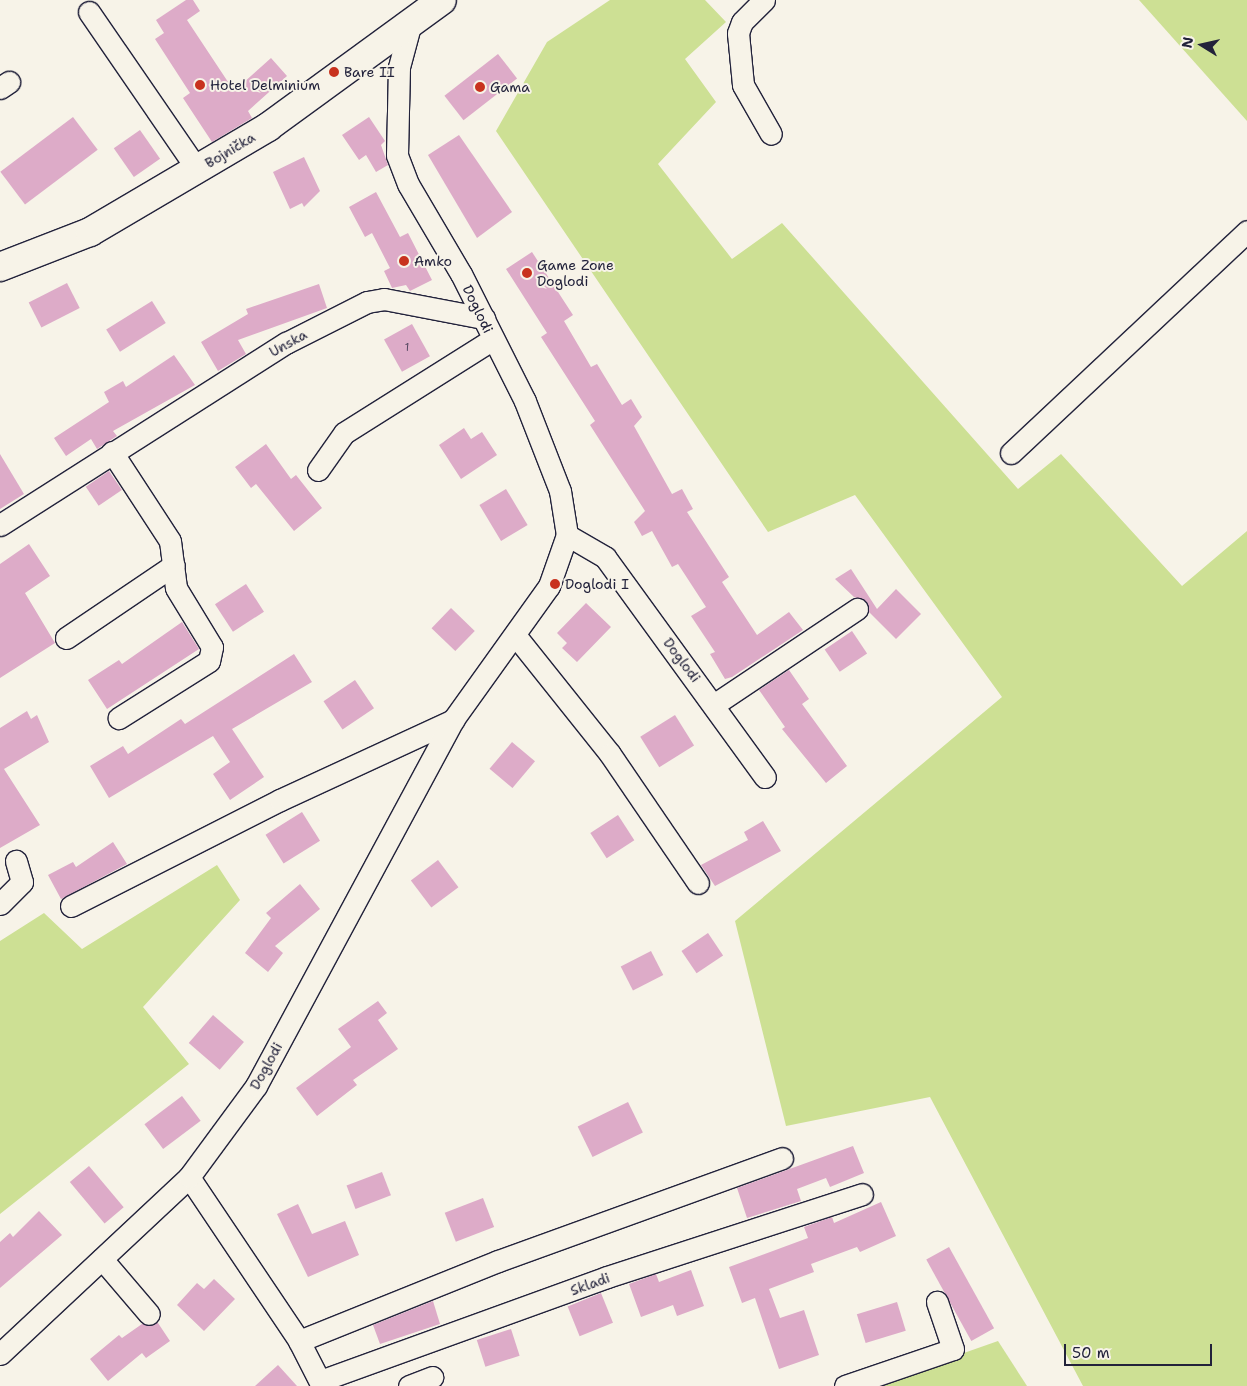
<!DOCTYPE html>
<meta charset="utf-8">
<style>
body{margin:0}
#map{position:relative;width:1247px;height:1386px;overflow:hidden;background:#f7f3e8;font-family:"Shantell Sans",sans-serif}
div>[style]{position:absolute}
.green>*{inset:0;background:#cde094}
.building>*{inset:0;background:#ddabc8;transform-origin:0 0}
.roads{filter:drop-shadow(1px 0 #22223b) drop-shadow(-1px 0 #22223b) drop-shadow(0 1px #22223b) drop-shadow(0 -1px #22223b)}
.minor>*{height:21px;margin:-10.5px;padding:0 10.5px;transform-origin:10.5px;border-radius:10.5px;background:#f7f3e8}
.major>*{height:28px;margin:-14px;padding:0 14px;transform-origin:14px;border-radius:14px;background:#f7f3e8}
.dots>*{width:14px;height:14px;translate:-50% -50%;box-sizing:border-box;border:2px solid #f7f3e8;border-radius:50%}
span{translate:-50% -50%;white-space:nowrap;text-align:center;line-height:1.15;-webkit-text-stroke:4px #f7f3e8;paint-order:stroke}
.number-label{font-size:11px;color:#51445e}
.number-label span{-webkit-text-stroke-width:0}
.poi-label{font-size:14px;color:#22223b}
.left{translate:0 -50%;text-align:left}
.street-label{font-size:14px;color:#22223b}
.north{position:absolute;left:1177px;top:20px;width:50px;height:50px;-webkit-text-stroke:4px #f7f3e8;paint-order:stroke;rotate:280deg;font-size:14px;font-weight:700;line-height:20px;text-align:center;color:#22223b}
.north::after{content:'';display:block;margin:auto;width:18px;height:22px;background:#22223b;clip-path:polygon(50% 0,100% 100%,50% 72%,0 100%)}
.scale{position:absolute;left:1064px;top:1344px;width:148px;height:22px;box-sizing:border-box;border:2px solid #22223b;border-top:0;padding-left:6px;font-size:15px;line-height:18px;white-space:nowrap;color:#22223b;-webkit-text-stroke:4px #f7f3e8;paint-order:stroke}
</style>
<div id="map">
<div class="green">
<div style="clip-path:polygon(610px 0,705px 0,726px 22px,685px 59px,716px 102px,658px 164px,732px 259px,782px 223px,1018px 489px,1061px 454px,1182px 586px,1247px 531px,1247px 1386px,1083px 1386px,930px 1097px,786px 1126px,735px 921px,1002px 697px,855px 495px,768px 532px,496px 131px,547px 42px)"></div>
<div style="clip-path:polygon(1139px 0,1247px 0,1247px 121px)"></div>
<div style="clip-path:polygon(217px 865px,240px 900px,143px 1007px,189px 1064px,0 1214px,0 941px,44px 913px,82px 949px)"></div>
<div style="clip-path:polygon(998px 1341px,1027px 1386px,870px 1386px)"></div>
</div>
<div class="building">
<div style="clip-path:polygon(186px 0,193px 0,200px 11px,187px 20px,234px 91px,271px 58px,287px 76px,248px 111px,252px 118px,212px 142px,183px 98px,190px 93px,155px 39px,164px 33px,156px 20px)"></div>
<div style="left:498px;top:54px;width:31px;height:68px;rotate:52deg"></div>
<div style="left:73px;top:117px;width:41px;height:91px;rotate:53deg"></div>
<div style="clip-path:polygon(369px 117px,385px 141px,381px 145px,388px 165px,376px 172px,366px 155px,359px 160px,342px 135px)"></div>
<div style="left:140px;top:130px;width:35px;height:32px;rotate:55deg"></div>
<div style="clip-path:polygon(459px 135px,512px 212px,477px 238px,428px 155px)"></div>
<div style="clip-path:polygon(304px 157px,320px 191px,304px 207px,302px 203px,290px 209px,273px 172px)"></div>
<div style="clip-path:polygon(376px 192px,400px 237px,408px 233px,432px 280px,410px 291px,406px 285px,392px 288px,384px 271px,390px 268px,372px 233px,365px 237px,349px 207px)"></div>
<div style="clip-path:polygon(532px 252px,573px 315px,564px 321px,591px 367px,597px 364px,622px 405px,631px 399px,642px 417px,634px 426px,672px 494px,682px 489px,693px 509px,687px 512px,729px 577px,722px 582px,757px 635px,789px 612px,803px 630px,732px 677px,725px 679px,710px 654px,715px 652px,691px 616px,706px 607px,678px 564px,672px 567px,652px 531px,642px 536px,634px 522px,645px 511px,590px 425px,595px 421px,541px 337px,547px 333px,506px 269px)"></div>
<div style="left:67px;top:283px;width:28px;height:43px;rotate:63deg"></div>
<div style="clip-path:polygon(319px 284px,327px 308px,238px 340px,246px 354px,218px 371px,201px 342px,248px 314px,246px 309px)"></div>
<div style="left:152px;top:301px;width:26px;height:54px;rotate:58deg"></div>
<div style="left:412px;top:324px;width:37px;height:32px;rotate:61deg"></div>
<div style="clip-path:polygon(174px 355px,195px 385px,113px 431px,117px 436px,97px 449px,91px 439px,66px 456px,54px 438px,109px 402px,104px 392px,123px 381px,126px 387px)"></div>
<div style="clip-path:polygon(464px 428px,471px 439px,482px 432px,497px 455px,461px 479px,439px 445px)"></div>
<div style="clip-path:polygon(266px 444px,291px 479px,296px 475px,322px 508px,294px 531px,256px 484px,251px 488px,235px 467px)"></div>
<div style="clip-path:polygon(0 454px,24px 494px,0 509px)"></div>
<div style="left:109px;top:471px;width:23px;height:28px;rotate:56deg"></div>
<div style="left:506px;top:489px;width:42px;height:31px;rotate:59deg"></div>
<div style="clip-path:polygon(29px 544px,50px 576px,25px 593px,55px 643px,0 678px,0 564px)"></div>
<div style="clip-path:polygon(851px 569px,877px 609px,896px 589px,921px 614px,896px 639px,869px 612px,867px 602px,854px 597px,835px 579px)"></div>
<div style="left:246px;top:584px;width:33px;height:37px;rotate:57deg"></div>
<div style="clip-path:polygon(586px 603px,611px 627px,577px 662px,562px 648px,567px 643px,557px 633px)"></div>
<div style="left:451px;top:608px;width:33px;height:28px;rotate:44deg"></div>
<div style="clip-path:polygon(182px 622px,199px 649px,107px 709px,88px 680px,119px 660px,122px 664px)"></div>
<div style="left:852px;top:631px;width:27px;height:33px;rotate:56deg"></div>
<div style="clip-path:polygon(294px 654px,312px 682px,232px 729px,264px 777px,230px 800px,213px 774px,230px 762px,213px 736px,109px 798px,90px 766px,123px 746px,128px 754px,181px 719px,185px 724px)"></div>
<div style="clip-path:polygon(789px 670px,809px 699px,802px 704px,847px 766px,826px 783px,782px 729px,785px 727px,759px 690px)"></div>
<div style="left:355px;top:680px;width:34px;height:38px;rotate:56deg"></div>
<div style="clip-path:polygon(27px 711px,31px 719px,37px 715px,49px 742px,4px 769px,40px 825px,0 848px,0 728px)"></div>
<div style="left:675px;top:715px;width:36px;height:41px;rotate:58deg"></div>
<div style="left:512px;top:742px;width:30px;height:35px;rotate:40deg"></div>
<div style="left:302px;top:812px;width:34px;height:43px;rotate:58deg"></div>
<div style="left:618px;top:815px;width:30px;height:33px;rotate:57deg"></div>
<div style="clip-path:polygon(763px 821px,781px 851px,715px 886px,701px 865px,748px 840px,744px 832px)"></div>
<div style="clip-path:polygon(113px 842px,127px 864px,61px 899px,48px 875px,73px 862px,76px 867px)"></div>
<div style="left:438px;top:860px;width:34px;height:34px;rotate:53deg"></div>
<div style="clip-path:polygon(300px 884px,320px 909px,275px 946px,283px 953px,268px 972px,245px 953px,271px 918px,266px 913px)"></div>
<div style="left:708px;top:933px;width:27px;height:32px;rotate:56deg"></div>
<div style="left:651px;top:951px;width:27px;height:34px;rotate:63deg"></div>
<div style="clip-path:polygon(378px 1001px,387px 1013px,378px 1020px,398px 1049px,353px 1080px,357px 1085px,317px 1116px,296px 1088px,351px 1047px,338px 1029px)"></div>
<div style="left:213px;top:1015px;width:41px;height:37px;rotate:41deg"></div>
<div style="left:182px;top:1096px;width:31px;height:47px;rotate:53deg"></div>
<div style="left:628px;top:1102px;width:34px;height:56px;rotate:64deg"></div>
<div style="clip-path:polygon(853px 1146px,864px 1173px,830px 1187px,826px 1178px,797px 1189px,801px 1201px,747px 1218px,737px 1188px)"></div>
<div style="left:89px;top:1166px;width:54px;height:25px;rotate:50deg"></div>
<div style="left:382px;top:1172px;width:25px;height:38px;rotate:69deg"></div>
<div style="left:483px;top:1198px;width:31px;height:41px;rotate:69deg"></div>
<div style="clip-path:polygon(881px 1202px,896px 1236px,860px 1252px,857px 1247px,811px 1264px,814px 1272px,769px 1289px,780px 1318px,804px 1310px,819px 1355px,779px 1369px,755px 1298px,742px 1303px,729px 1267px,808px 1238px,804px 1227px,832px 1217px,834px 1223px)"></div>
<div style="clip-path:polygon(298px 1204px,312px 1234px,345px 1221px,359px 1255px,308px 1277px,277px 1214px)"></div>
<div style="clip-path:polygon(39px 1211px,62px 1235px,0 1288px,0 1242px,10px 1233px,13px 1237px)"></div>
<div style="left:949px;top:1247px;width:93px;height:26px;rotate:61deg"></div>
<div style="clip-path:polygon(691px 1270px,704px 1306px,677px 1316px,673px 1305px,641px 1317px,629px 1284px,656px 1274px,659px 1282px)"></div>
<div style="clip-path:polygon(214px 1279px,235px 1299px,204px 1331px,177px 1305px,197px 1283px,204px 1289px)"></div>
<div style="left:601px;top:1293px;width:32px;height:36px;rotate:68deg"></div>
<div style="clip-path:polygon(433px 1301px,440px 1324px,380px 1344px,373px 1325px)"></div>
<div style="left:897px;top:1302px;width:30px;height:42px;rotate:73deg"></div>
<div style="clip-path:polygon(158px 1323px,170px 1341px,146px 1358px,142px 1353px,108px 1381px,90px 1359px,119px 1335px,122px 1338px,142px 1324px)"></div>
<div style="left:511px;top:1329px;width:28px;height:36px;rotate:72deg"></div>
<div style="clip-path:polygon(278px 1365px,297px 1386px,255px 1386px)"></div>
</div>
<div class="roads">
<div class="minor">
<div style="left:764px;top:0;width:31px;rotate:135deg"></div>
<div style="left:742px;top:22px;width:12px;rotate:110deg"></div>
<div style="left:738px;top:33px;width:52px;rotate:84.5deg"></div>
<div style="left:743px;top:85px;width:56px;rotate:60.3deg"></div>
<div style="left:89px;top:12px;width:191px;rotate:55.5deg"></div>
<div style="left:0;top:88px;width:11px;rotate:-34deg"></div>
<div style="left:112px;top:452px;width:106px;rotate:56.9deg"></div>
<div style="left:170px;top:541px;width:47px;rotate:82.7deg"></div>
<div style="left:176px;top:588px;width:69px;rotate:58.6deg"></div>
<div style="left:212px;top:647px;width:14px;rotate:102deg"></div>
<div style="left:209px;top:661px;width:107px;rotate:147.7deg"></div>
<div style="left:1011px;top:453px;width:324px;rotate:-43.2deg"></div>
<div style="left:318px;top:470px;width:45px;rotate:-54.9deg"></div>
<div style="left:344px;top:433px;width:176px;rotate:-32.2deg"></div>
<div style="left:0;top:525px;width:339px;rotate:-32.5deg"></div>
<div style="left:286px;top:343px;width:91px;rotate:-26.8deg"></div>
<div style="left:367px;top:302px;width:17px;rotate:-10deg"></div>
<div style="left:384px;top:299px;width:102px;rotate:10.8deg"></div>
<div style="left:567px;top:535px;width:44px;rotate:30.1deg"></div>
<div style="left:605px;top:557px;width:272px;rotate:54deg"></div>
<div style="left:515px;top:635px;width:152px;rotate:51.4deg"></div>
<div style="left:610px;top:754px;width:156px;rotate:55.7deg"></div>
<div style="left:66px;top:638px;width:130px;rotate:-34.1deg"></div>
<div style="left:715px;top:704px;width:171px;rotate:-33.8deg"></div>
<div style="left:0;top:904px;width:31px;rotate:-45deg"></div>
<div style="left:22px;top:882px;width:22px;rotate:-106deg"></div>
<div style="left:71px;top:906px;width:234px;rotate:-26.9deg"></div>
<div style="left:280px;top:800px;width:191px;rotate:-24.8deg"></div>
<div style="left:189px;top:1177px;width:197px;rotate:56.1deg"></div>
<div style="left:299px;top:1341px;width:51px;rotate:62.9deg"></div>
<div style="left:102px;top:1259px;width:72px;rotate:49.5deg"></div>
<div style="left:299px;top:1341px;width:214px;rotate:-21.9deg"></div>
<div style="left:498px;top:1261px;width:302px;rotate:-19.9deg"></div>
<div style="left:0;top:1354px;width:259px;rotate:-43.1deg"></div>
<div style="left:189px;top:1177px;width:113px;rotate:-53.6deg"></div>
<div style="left:256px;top:1086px;width:416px;rotate:-61.7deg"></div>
<div style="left:453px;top:720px;width:165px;rotate:-54.4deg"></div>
<div style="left:549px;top:586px;width:54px;rotate:-70.6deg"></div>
<div style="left:567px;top:535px;width:45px;rotate:-99deg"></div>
<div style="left:560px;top:491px;width:97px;rotate:-111.3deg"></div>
<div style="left:525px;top:401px;width:142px;rotate:-116.7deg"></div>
<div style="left:461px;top:274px;width:104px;rotate:-120.5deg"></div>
<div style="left:408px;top:184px;width:31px;rotate:-111deg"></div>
<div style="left:397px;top:155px;width:88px;rotate:-88.7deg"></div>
<div style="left:399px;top:67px;width:42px;rotate:-75deg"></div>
<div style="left:320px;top:1381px;width:305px;rotate:-19.9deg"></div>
<div style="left:607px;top:1277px;width:268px;rotate:-18deg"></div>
<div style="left:409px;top:1386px;width:25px;rotate:-21deg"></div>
<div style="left:845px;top:1386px;width:114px;rotate:-18.9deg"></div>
<div style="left:953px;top:1349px;width:50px;rotate:-108.8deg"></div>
</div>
<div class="major">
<div style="left:0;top:267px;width:97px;rotate:-21.3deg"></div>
<div style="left:90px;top:232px;width:207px;rotate:-30.5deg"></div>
<div style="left:268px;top:127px;width:215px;rotate:-36.1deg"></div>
</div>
</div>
<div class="dots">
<div style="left:334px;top:72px;background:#c8321e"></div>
<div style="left:200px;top:85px;background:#c8321e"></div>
<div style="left:480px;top:87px;background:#c8321e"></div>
<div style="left:404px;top:261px;background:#c8321e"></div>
<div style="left:527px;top:273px;background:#c8321e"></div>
<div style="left:555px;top:584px;background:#c8321e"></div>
</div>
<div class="number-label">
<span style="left:407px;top:348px">1</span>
</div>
<div class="poi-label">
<span class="left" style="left:344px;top:72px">Bare II</span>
<span class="left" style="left:210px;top:85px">Hotel Delminium</span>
<span class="left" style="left:490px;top:87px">Gama</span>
<span class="left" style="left:414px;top:261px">Amko</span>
<span class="left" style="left:537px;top:273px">Game Zone<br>Doglodi</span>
<span class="left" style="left:565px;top:584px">Doglodi I</span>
</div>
<div class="street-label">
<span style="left:230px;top:150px;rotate:-31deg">Bojnička</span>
<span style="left:478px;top:309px;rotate:64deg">Doglodi</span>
<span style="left:288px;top:343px;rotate:-29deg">Unska</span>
<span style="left:682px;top:660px;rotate:53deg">Doglodi</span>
<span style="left:266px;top:1066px;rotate:-61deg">Doglodi</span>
<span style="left:590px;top:1284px;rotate:-20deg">Skladi</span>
</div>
<div class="north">N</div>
<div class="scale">50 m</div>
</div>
